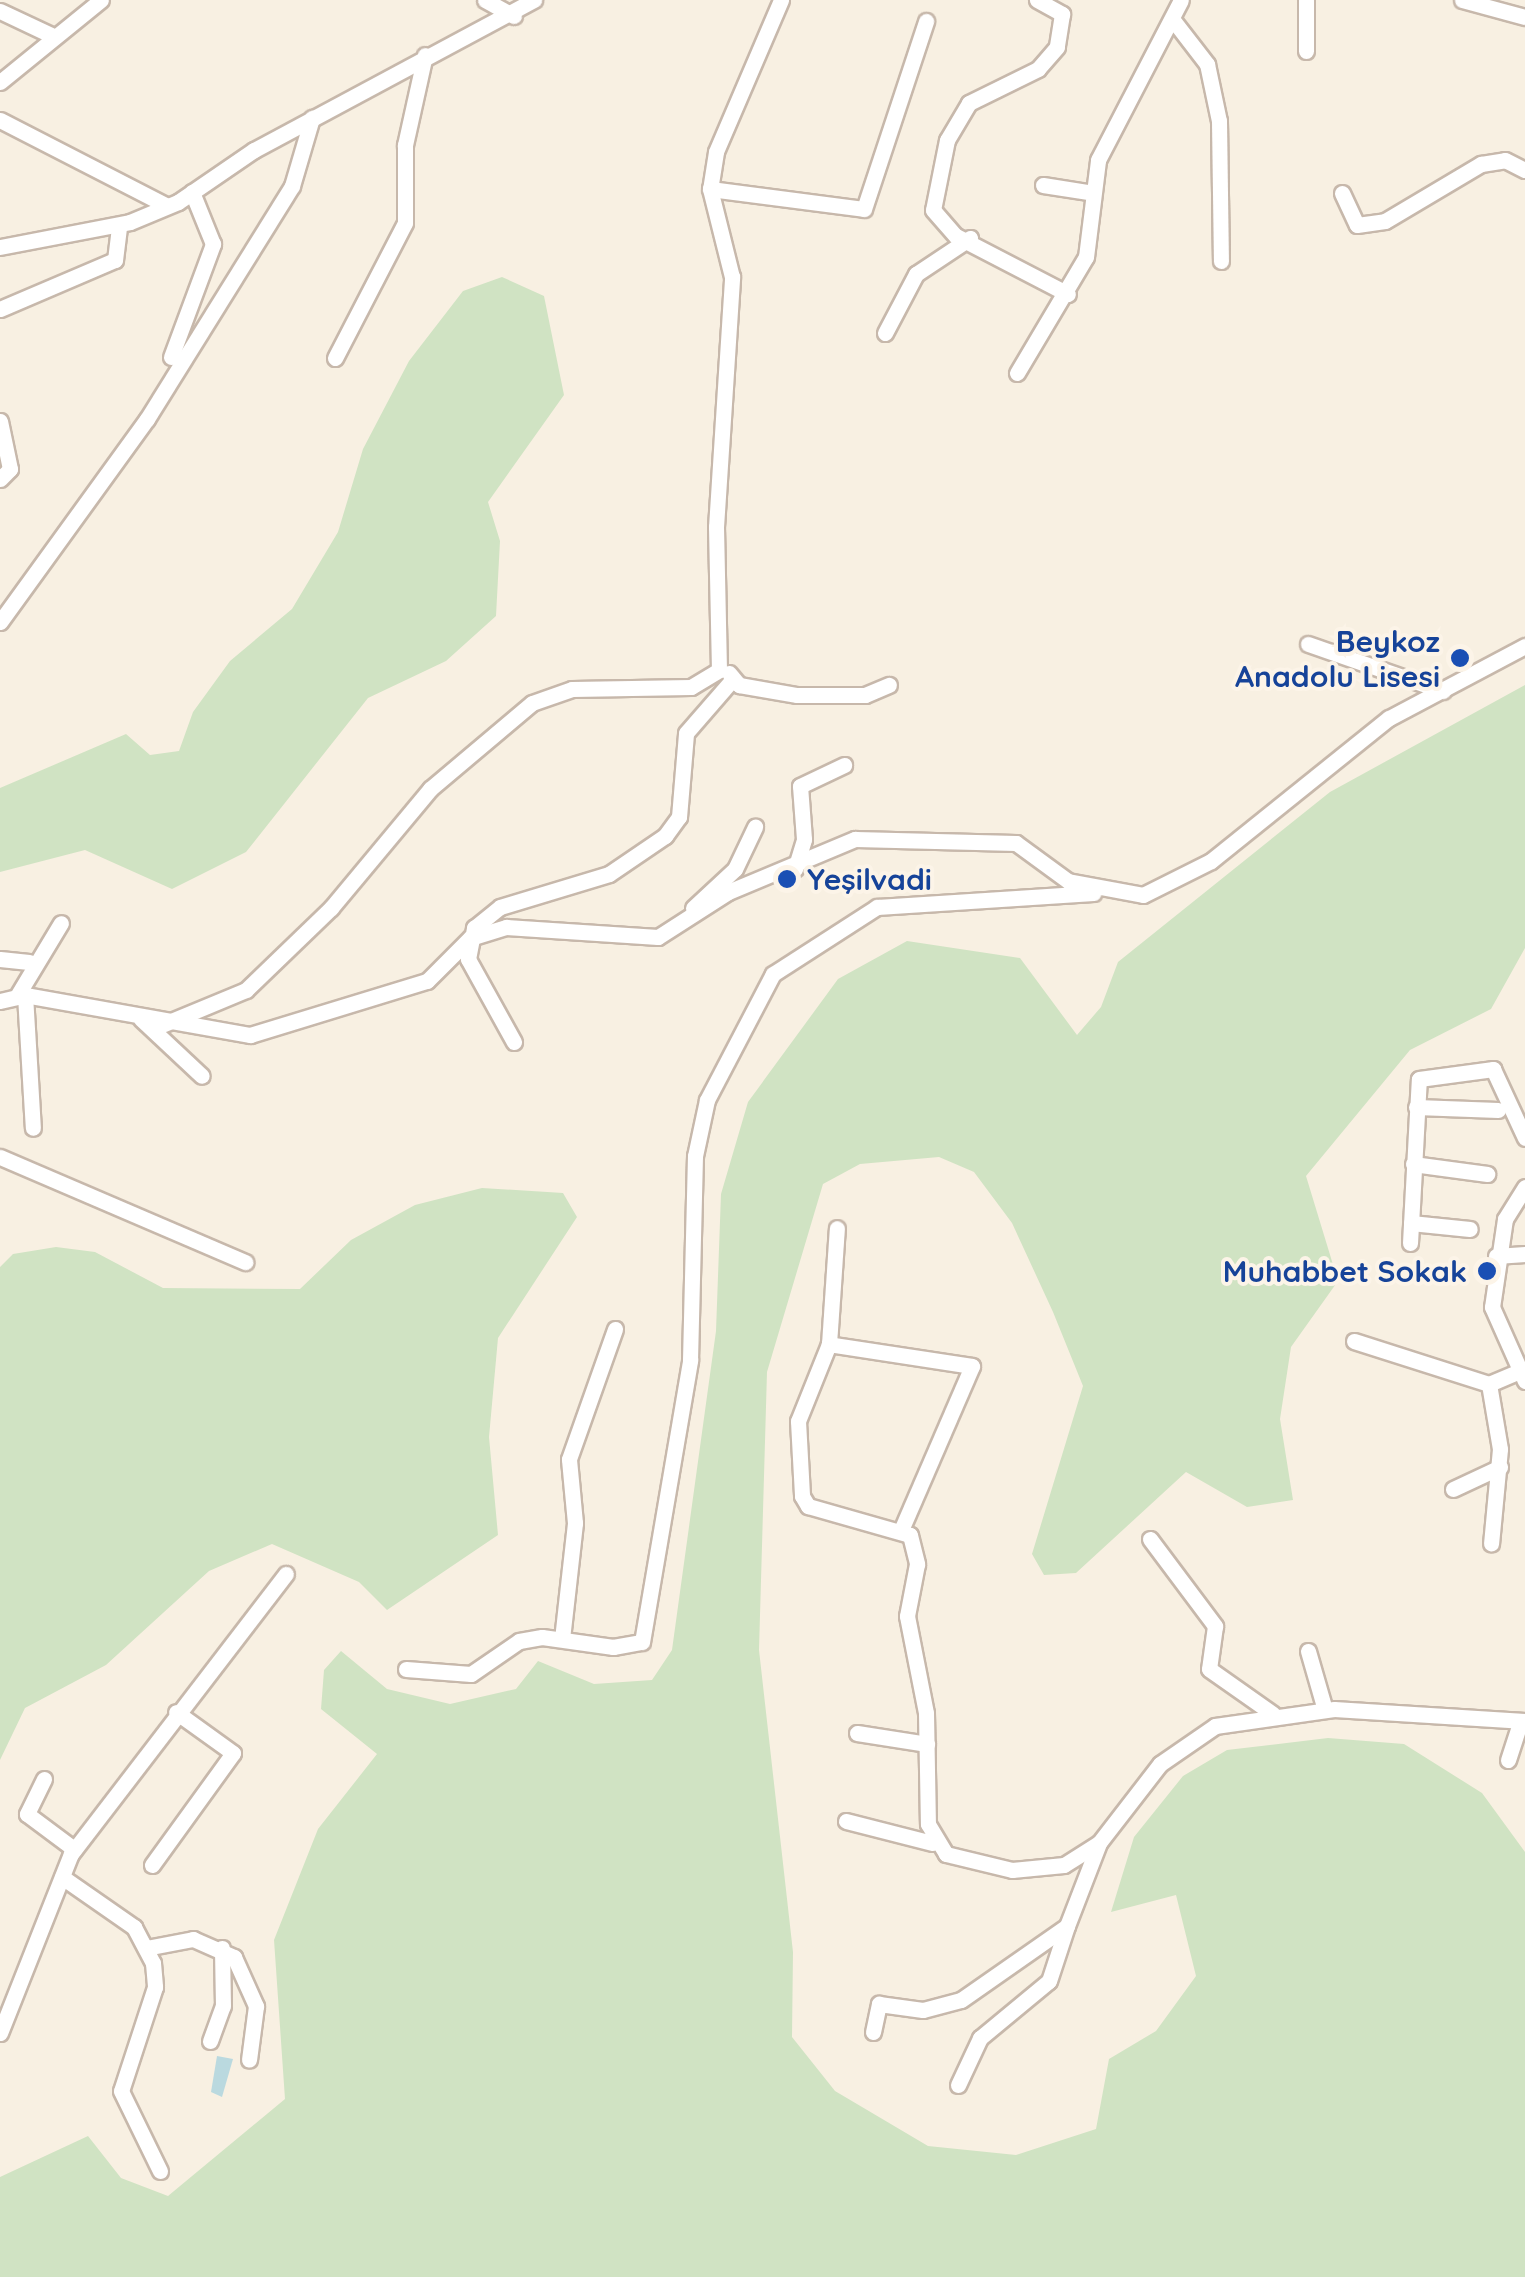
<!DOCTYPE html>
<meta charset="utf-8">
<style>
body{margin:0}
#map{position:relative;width:1525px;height:2277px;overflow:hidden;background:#f8f0e2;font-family:Quicksand,sans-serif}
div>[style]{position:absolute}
.green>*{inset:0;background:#d0e3c3}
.water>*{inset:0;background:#bad9df}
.roads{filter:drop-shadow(2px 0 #c7b8ab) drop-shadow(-2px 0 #c7b8ab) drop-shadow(0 2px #c7b8ab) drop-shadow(0 -2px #c7b8ab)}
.minor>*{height:15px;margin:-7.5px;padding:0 7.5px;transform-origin:7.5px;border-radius:7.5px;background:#fff}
.dots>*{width:28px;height:28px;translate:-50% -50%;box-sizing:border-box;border:5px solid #fcf4e8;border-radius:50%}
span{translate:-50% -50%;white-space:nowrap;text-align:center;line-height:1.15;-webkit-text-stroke:8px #fcf4e8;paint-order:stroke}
.transit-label{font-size:30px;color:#164399;font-weight:700}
.right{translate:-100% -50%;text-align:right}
.left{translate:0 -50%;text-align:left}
</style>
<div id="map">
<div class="green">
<div style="clip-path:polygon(502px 277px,544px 296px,564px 395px,488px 502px,500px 541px,496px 616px,446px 661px,368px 698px,246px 852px,172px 889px,85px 850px,0 872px,0 788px,126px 734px,150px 755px,179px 751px,193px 712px,230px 661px,292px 609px,338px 532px,363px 449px,409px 361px,463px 291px)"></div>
<div style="clip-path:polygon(1525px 685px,1525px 948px,1491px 1009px,1410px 1050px,1306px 1176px,1338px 1281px,1291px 1347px,1280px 1419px,1293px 1500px,1247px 1507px,1186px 1472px,1076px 1573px,1044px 1575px,1032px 1554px,1083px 1386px,1053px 1312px,1012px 1223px,974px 1172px,939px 1157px,860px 1164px,823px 1184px,767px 1372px,759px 1650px,793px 1952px,792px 2037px,835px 2091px,928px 2146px,1016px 2155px,1096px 2129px,1109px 2059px,1156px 2031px,1196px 1976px,1176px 1895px,1111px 1912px,1134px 1837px,1183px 1776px,1227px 1750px,1328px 1738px,1404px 1744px,1482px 1793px,1525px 1852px,1525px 2277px,0 2277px,0 2177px,88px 2136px,121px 2178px,168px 2196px,285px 2099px,274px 1940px,318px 1829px,377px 1754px,321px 1709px,324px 1670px,341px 1651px,387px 1689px,450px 1704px,516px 1689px,538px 1661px,594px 1684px,652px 1680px,672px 1650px,716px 1331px,721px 1194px,748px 1102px,838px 979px,907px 941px,1020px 958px,1077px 1035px,1101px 1007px,1118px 962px,1330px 792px)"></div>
<div style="clip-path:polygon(482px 1188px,563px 1193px,577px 1217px,498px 1338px,489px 1437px,498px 1535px,387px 1610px,359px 1582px,272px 1544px,209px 1571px,106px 1665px,25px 1708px,0 1760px,0 1267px,13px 1254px,56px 1247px,95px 1252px,163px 1288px,300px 1289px,351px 1240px,415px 1205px)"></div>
</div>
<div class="water">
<div style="clip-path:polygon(217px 2056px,233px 2059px,222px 2097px,211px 2092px)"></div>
</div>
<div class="roads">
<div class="minor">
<div style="left:485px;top:0;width:33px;rotate:29deg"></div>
<div style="left:781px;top:0;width:165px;rotate:113.2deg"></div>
<div style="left:716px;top:152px;width:37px;rotate:99deg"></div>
<div style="left:710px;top:189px;width:155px;rotate:7.4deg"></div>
<div style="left:864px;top:209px;width:198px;rotate:-71.7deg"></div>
<div style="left:1037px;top:0;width:29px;rotate:29deg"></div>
<div style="left:1062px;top:14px;width:33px;rotate:99deg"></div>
<div style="left:1057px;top:47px;width:29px;rotate:131deg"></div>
<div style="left:1038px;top:69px;width:77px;rotate:153.8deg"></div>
<div style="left:969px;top:103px;width:43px;rotate:120.7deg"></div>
<div style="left:947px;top:140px;width:71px;rotate:101.3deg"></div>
<div style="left:933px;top:210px;width:35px;rotate:49deg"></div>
<div style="left:956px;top:236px;width:126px;rotate:27.4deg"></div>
<div style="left:1306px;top:0;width:51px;rotate:90deg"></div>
<div style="left:1462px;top:0;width:65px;rotate:15.1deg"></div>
<div style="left:0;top:11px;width:56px;rotate:25.2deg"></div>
<div style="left:1173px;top:20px;width:56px;rotate:52.3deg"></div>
<div style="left:1207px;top:64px;width:58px;rotate:78.1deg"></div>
<div style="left:1219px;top:121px;width:140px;rotate:89.2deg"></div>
<div style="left:0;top:82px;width:130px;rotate:-39.1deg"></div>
<div style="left:0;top:120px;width:188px;rotate:27.2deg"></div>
<div style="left:1043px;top:185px;width:46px;rotate:8.8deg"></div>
<div style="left:1342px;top:193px;width:35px;rotate:65deg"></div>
<div style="left:1357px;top:225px;width:28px;rotate:-8deg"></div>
<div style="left:1385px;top:221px;width:112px;rotate:-30.7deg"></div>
<div style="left:1481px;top:164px;width:24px;rotate:-9deg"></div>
<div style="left:1505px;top:160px;width:22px;rotate:27deg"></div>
<div style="left:0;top:247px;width:132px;rotate:-10.9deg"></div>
<div style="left:130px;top:222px;width:52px;rotate:-22.6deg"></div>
<div style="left:178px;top:202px;width:92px;rotate:-34.4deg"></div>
<div style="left:254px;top:150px;width:318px;rotate:-28.2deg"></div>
<div style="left:0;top:309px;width:125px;rotate:-23.1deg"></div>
<div style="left:115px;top:260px;width:35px;rotate:-83deg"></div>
<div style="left:885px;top:333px;width:67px;rotate:-62.3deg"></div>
<div style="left:916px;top:274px;width:65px;rotate:-33.7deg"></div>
<div style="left:171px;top:357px;width:121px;rotate:-69.6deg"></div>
<div style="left:213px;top:244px;width:56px;rotate:-112deg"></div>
<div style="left:335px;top:358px;width:152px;rotate:-62.6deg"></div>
<div style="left:405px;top:223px;width:78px;rotate:-90deg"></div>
<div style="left:405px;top:145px;width:92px;rotate:-77.5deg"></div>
<div style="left:1017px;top:373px;width:135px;rotate:-59.3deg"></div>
<div style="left:1086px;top:257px;width:98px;rotate:-82.9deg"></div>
<div style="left:1098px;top:160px;width:180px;rotate:-62.6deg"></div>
<div style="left:0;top:421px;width:49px;rotate:78.2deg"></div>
<div style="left:10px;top:469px;width:14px;rotate:135deg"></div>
<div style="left:0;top:622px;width:251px;rotate:-54.1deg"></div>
<div style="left:147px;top:419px;width:274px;rotate:-58.1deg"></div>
<div style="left:292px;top:186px;width:71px;rotate:-73.6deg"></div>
<div style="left:1308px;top:644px;width:143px;rotate:19.2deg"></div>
<div style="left:729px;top:673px;width:16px;rotate:50deg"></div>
<div style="left:739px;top:685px;width:59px;rotate:9.8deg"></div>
<div style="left:797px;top:695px;width:68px"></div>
<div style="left:865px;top:695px;width:26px;rotate:-23deg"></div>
<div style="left:795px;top:869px;width:31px;rotate:-73deg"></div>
<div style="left:804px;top:839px;width:53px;rotate:-94.3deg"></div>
<div style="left:800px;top:786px;width:49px;rotate:-25.5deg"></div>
<div style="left:693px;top:908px;width:57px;rotate:-42.9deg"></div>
<div style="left:735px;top:869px;width:47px;rotate:-64.5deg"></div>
<div style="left:0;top:959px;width:29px;rotate:6deg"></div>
<div style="left:25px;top:995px;width:133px;rotate:86.6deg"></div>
<div style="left:17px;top:996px;width:85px;rotate:-58.9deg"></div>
<div style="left:0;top:1001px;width:26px;rotate:-13deg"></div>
<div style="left:25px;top:995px;width:229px;rotate:10.1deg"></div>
<div style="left:250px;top:1035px;width:185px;rotate:-17deg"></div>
<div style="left:427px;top:981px;width:61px;rotate:-45deg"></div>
<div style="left:470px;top:938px;width:38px;rotate:-17deg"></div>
<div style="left:506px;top:927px;width:152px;rotate:3.8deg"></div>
<div style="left:658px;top:937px;width:83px;rotate:-32.7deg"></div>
<div style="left:728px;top:892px;width:138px;rotate:-22.7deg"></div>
<div style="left:855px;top:839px;width:161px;rotate:1.4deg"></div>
<div style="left:1016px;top:843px;width:64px;rotate:36.2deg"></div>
<div style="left:1068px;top:881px;width:76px;rotate:10.6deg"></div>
<div style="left:1143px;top:895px;width:76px;rotate:-26.6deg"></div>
<div style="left:1211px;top:861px;width:228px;rotate:-38.8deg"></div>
<div style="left:1389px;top:718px;width:154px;rotate:-27.9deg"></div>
<div style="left:141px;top:1019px;width:83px;rotate:43.1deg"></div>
<div style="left:164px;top:1024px;width:89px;rotate:-22.5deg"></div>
<div style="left:246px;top:990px;width:118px;rotate:-44deg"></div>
<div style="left:331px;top:908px;width:155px;rotate:-50.2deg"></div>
<div style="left:430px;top:789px;width:133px;rotate:-40.1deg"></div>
<div style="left:532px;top:703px;width:42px;rotate:-19.3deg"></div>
<div style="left:572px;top:689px;width:119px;rotate:-1deg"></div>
<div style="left:691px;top:687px;width:33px;rotate:-31deg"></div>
<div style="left:719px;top:670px;width:143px;rotate:-91.2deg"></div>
<div style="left:716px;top:527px;width:251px;rotate:-86.3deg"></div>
<div style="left:732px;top:277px;width:91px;rotate:-104deg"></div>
<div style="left:514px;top:1042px;width:95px;rotate:-119deg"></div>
<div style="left:468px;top:959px;width:32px;rotate:-79deg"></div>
<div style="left:474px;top:928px;width:33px;rotate:-39deg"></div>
<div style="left:500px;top:907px;width:114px;rotate:-16.8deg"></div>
<div style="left:609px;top:874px;width:68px;rotate:-34.2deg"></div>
<div style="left:665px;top:836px;width:24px;rotate:-54deg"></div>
<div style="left:679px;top:817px;width:84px;rotate:-85.2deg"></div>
<div style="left:686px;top:733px;width:70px;rotate:-49deg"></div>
<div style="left:1416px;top:1107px;width:82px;rotate:2.1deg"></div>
<div style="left:0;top:1157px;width:267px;rotate:23.2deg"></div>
<div style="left:1413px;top:1164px;width:75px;rotate:7.7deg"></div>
<div style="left:1525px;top:1187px;width:38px;rotate:122deg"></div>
<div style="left:1505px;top:1219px;width:89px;rotate:98.4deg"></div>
<div style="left:1492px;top:1307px;width:81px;rotate:66deg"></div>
<div style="left:1411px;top:1223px;width:59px;rotate:5.8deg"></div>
<div style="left:1410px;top:1243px;width:164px;rotate:-86.9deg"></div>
<div style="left:1419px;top:1079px;width:75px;rotate:-7.7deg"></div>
<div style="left:1493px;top:1069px;width:76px;rotate:65.1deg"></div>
<div style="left:1496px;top:1256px;width:29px;rotate:-4deg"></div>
<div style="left:1354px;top:1341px;width:142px;rotate:17.7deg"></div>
<div style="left:1489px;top:1384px;width:33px;rotate:-23deg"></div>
<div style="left:829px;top:1344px;width:116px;rotate:-86.1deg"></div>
<div style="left:1489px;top:1384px;width:66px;rotate:80.4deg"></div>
<div style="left:1500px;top:1449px;width:95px;rotate:95.4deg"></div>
<div style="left:1453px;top:1489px;width:52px;rotate:-25.1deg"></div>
<div style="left:902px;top:1528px;width:176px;rotate:-66.6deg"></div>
<div style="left:972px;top:1366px;width:145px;rotate:-171.3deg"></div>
<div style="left:829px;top:1344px;width:83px;rotate:111.9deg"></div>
<div style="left:798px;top:1421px;width:75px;rotate:86.9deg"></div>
<div style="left:802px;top:1496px;width:12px;rotate:59deg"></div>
<div style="left:808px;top:1506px;width:106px;rotate:15.9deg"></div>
<div style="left:910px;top:1535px;width:30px;rotate:76deg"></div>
<div style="left:917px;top:1564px;width:53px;rotate:100.9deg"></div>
<div style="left:907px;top:1616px;width:99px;rotate:78.9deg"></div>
<div style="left:926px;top:1713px;width:111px;rotate:89deg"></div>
<div style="left:928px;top:1824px;width:35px;rotate:59deg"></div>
<div style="left:946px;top:1854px;width:68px;rotate:13.6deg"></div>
<div style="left:1012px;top:1870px;width:52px;rotate:-5.5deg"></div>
<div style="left:1064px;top:1865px;width:41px;rotate:-32.2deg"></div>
<div style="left:1099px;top:1843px;width:100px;rotate:-52.3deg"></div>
<div style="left:1160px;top:1764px;width:67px;rotate:-34.6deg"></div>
<div style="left:1215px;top:1726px;width:120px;rotate:-8.1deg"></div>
<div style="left:1334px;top:1709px;width:191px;rotate:3.6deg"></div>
<div style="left:1150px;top:1539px;width:109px;rotate:53.2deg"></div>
<div style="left:1215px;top:1626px;width:43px;rotate:97.9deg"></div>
<div style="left:1209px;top:1669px;width:78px;rotate:35.1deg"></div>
<div style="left:562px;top:1639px;width:117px;rotate:-83.6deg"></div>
<div style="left:575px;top:1523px;width:64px;rotate:-95.4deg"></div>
<div style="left:569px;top:1459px;width:138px;rotate:-70.5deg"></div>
<div style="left:1308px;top:1651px;width:61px;rotate:73.9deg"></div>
<div style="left:406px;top:1669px;width:65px;rotate:4.4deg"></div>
<div style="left:471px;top:1674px;width:58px;rotate:-34.5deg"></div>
<div style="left:519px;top:1641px;width:23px;rotate:-10deg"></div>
<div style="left:542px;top:1637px;width:72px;rotate:8deg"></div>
<div style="left:613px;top:1647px;width:29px;rotate:-10deg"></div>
<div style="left:642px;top:1642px;width:286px;rotate:-80.3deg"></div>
<div style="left:690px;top:1360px;width:204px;rotate:-88.6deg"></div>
<div style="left:695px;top:1156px;width:57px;rotate:-77.9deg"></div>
<div style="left:707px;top:1100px;width:142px;rotate:-62.4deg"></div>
<div style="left:773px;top:974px;width:124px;rotate:-32.8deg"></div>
<div style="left:877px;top:907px;width:217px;rotate:-3.7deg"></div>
<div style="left:857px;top:1733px;width:71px;rotate:8.9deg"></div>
<div style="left:1508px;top:1760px;width:38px;rotate:-72deg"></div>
<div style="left:44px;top:1779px;width:39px;rotate:116deg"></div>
<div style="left:27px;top:1814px;width:59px;rotate:36.7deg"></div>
<div style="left:846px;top:1821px;width:89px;rotate:14.3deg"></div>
<div style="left:152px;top:1865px;width:138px;rotate:-54.1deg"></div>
<div style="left:233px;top:1753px;width:70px;rotate:-144.3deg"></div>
<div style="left:62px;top:1877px;width:88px;rotate:34.8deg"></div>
<div style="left:134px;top:1927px;width:41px;rotate:62.2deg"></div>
<div style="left:153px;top:1963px;width:24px;rotate:85deg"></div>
<div style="left:155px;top:1987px;width:109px;rotate:108.1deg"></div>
<div style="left:121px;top:2091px;width:89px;rotate:64deg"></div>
<div style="left:146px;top:1948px;width:48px;rotate:-10.8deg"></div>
<div style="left:193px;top:1939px;width:45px;rotate:23.7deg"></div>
<div style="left:234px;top:1957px;width:54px;rotate:65.8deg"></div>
<div style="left:256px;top:2006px;width:54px;rotate:97.4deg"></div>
<div style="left:873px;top:2032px;width:29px;rotate:-78deg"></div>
<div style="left:879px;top:2004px;width:44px;rotate:7.8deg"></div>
<div style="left:923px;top:2010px;width:39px;rotate:-15deg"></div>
<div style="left:961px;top:2000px;width:129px;rotate:-34.9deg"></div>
<div style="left:1067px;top:1926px;width:89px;rotate:-68.9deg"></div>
<div style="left:0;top:2033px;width:193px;rotate:-68.4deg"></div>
<div style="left:71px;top:1854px;width:353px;rotate:-52.5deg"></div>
<div style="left:210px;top:2041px;width:37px;rotate:-70deg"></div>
<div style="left:223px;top:2006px;width:58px;rotate:-91deg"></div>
<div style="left:958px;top:2085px;width:52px;rotate:-64.9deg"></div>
<div style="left:980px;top:2038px;width:89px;rotate:-39.6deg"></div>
<div style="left:1049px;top:1981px;width:58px;rotate:-71.9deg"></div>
</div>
</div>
<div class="dots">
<div style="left:1460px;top:658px;background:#1a4fb4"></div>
<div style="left:787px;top:879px;background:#1a4fb4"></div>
<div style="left:1487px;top:1271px;background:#1a4fb4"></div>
</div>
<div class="transit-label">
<span class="right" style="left:1440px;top:658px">Beykoz<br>Anadolu Lisesi</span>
<span class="left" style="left:807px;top:879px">Yeşilvadi</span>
<span class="right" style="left:1467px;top:1271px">Muhabbet Sokak</span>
</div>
</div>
